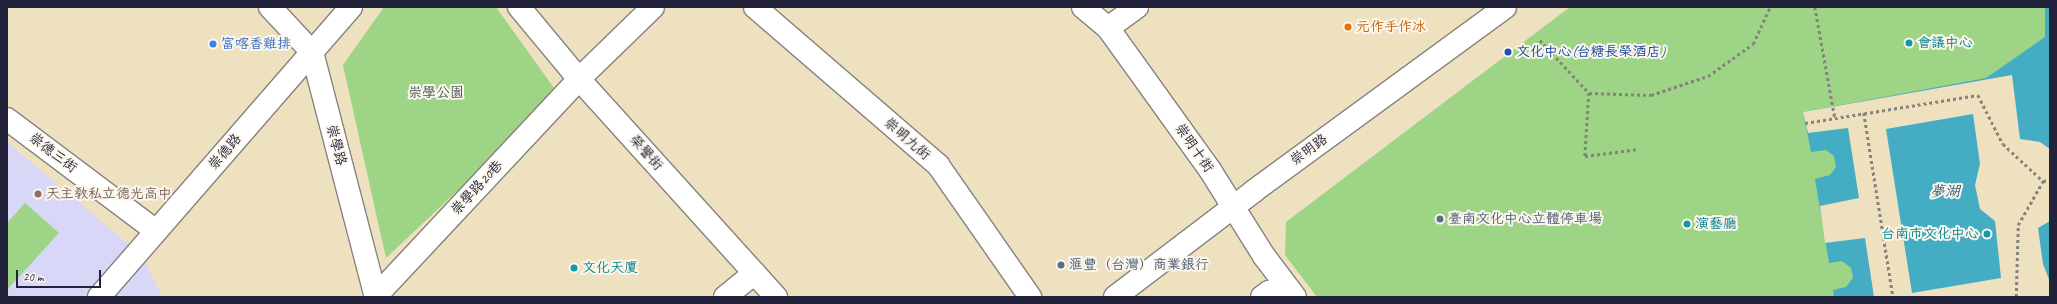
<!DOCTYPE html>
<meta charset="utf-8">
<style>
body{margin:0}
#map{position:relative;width:2057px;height:304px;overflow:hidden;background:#eee1c0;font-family:Caveat,"LXGW WenKai TC",sans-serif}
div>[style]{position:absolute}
.built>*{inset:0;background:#d9d7f8}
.green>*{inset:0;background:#9dd485}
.water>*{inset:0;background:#44adc4}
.pier>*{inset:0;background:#eee1c0}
.path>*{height:2.5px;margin-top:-1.25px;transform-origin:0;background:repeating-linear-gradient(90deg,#88827e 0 3px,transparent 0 6px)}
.roads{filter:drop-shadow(1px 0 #88827e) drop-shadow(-1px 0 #88827e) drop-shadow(0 1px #88827e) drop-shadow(0 -1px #88827e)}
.minor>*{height:22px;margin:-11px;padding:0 11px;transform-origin:11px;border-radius:11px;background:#fff}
.dots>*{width:11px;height:11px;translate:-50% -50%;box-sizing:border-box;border:2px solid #fbf7ec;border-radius:50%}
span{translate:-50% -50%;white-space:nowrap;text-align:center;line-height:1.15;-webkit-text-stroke:4px #fbf7ec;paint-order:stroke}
.food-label{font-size:14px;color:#c56008}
.left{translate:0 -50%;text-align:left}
.culture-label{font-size:14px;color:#0d838f}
.right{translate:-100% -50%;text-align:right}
.shop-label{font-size:14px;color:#366cbe}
.transit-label{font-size:14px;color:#164399}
.park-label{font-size:14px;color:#475751}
.street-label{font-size:14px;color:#22223b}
.education-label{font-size:14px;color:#785e54}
.service-label{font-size:14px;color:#4e5e75}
.water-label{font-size:15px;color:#305a72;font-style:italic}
.frame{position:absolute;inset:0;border:8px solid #22223b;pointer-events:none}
.scale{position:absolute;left:16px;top:270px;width:85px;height:18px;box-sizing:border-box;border:2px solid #22223b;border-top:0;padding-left:5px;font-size:12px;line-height:14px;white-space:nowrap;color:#22223b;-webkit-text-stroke:3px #fbf7ec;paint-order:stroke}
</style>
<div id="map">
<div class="built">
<div style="clip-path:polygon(7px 142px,132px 247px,88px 297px,7px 297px)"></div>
<div style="clip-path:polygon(144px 259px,162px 297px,112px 297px)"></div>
</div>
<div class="green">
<div style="clip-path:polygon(384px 7px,496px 7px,559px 95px,386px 258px,343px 65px)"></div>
<div style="clip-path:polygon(1570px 7px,2050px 7px,2050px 297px,1317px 297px,1285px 255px,1286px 222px)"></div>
<div style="clip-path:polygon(25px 203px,59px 233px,7px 290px,7px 223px)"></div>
</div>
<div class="water">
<div style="clip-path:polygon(2045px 7px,2050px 7px,2050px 297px,1834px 297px,1833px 290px,1846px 287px,1853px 278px,1851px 268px,1842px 261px,1829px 263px,1815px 179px,1830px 175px,1836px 167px,1834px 156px,1826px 150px,1811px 152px,1803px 112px,1986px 78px,2045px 37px)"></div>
</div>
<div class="pier">
<div style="clip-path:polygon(evenodd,2012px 75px,2020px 139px,2040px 142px,2050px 149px,2050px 221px,2038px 228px,2043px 264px,2050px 282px,2050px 297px,1874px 297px,1865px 238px,1825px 243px,1820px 206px,1859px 198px,1848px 128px,1808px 133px,1803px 112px,2012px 75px,1973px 114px,1980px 164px,1975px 185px,1980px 209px,1995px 221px,2001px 278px,1912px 293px,1886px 129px,1973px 114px)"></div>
</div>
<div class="path">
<div style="left:1815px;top:7px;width:113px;rotate:79.8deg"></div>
<div style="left:1540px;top:40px;width:72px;rotate:47.2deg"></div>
<div style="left:1589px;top:93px;width:62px;rotate:1.8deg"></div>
<div style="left:1651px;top:95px;width:60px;rotate:-18.4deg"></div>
<div style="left:1708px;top:76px;width:55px;rotate:-35.4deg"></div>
<div style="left:1753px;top:44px;width:41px;rotate:-65.3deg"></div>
<div style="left:1589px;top:93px;width:63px;rotate:93.6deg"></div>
<div style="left:1585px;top:156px;width:54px;rotate:-7.4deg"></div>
<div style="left:1864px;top:113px;width:186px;rotate:81deg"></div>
<div style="left:1805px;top:123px;width:175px;rotate:-9.2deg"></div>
<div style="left:1978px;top:95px;width:55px;rotate:63deg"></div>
<div style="left:2003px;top:144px;width:54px;rotate:42.8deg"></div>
<div style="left:2043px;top:181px;width:7px;rotate:-8deg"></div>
<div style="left:2016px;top:297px;width:72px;rotate:-88.4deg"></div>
<div style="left:2018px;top:225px;width:51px;rotate:-60.4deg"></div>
</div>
<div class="roads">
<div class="minor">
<div style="left:270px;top:7px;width:62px;rotate:47deg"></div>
<div style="left:312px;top:52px;width:253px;rotate:75.4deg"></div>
<div style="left:519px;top:7px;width:94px;rotate:50.2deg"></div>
<div style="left:579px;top:79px;width:294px;rotate:47.9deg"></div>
<div style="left:755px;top:7px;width:242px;rotate:40.8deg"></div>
<div style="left:938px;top:165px;width:161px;rotate:55.1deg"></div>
<div style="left:1083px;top:7px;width:33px;rotate:40deg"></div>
<div style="left:1108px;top:28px;width:175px;rotate:54.3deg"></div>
<div style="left:1210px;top:170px;width:102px;rotate:57.9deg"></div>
<div style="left:1264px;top:256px;width:51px;rotate:52.9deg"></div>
<div style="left:1108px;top:28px;width:36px;rotate:-36deg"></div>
<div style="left:7px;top:119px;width:186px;rotate:36.9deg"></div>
<div style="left:376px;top:296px;width:297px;rotate:-46.9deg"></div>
<div style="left:579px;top:79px;width:103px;rotate:-44.2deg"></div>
<div style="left:99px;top:297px;width:384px;rotate:-49deg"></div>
<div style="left:725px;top:297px;width:38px;rotate:-39deg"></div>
<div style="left:1115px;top:297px;width:175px;rotate:-37.3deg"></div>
<div style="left:1254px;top:191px;width:311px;rotate:-36.2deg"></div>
<div style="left:1262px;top:297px;width:9px;rotate:-36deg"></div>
<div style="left:1269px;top:292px;width:19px;rotate:-12deg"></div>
</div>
</div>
<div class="dots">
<div style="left:1348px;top:27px;background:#e8710a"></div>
<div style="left:1909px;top:43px;background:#0f9aa8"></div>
<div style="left:213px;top:44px;background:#3f7fe0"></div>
<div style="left:1508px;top:52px;background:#1a4fb4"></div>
<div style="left:38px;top:194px;background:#8d6e63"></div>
<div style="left:1440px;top:219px;background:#5c6f8a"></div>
<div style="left:1687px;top:224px;background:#0f9aa8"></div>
<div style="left:1987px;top:234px;background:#0f9aa8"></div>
<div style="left:1061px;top:265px;background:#5c6f8a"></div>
<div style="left:574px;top:268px;background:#0f9aa8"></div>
</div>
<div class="food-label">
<span class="left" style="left:1356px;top:27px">元作手作冰</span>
</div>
<div class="culture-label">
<span class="left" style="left:1917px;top:43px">會議中心</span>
<span class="left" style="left:1695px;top:224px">演藝廳</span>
<span class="right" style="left:1979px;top:234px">台南市文化中心</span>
<span class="left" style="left:582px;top:268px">文化天廈</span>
</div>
<div class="shop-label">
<span class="left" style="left:221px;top:44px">富喀香雞排</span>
</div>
<div class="transit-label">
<span class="left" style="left:1516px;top:52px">文化中心(台糖長榮酒店)</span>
</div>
<div class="park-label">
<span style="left:436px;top:93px">崇學公園</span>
</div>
<div class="street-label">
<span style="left:907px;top:139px;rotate:41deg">崇明九街</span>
<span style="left:336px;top:145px;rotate:75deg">崇學路</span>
<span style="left:1194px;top:148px;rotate:55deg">崇明十街</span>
<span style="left:1309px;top:150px;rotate:-36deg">崇明路</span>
<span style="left:225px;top:152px;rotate:-49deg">崇德路</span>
<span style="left:53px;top:153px;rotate:37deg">崇德三街</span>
<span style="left:646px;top:153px;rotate:48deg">榮譽街</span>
<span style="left:477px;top:188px;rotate:-47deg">崇學路20巷</span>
</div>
<div class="education-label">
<span class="left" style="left:46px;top:194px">天主教私立德光高中</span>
</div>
<div class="service-label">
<span class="left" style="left:1448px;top:219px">臺南文化中心立體停車場</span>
<span class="left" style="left:1069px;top:265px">滙豐（台灣）商業銀行</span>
</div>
<div class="water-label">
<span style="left:1945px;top:192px">夢湖</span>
</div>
<div class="frame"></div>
<div class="scale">20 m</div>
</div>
